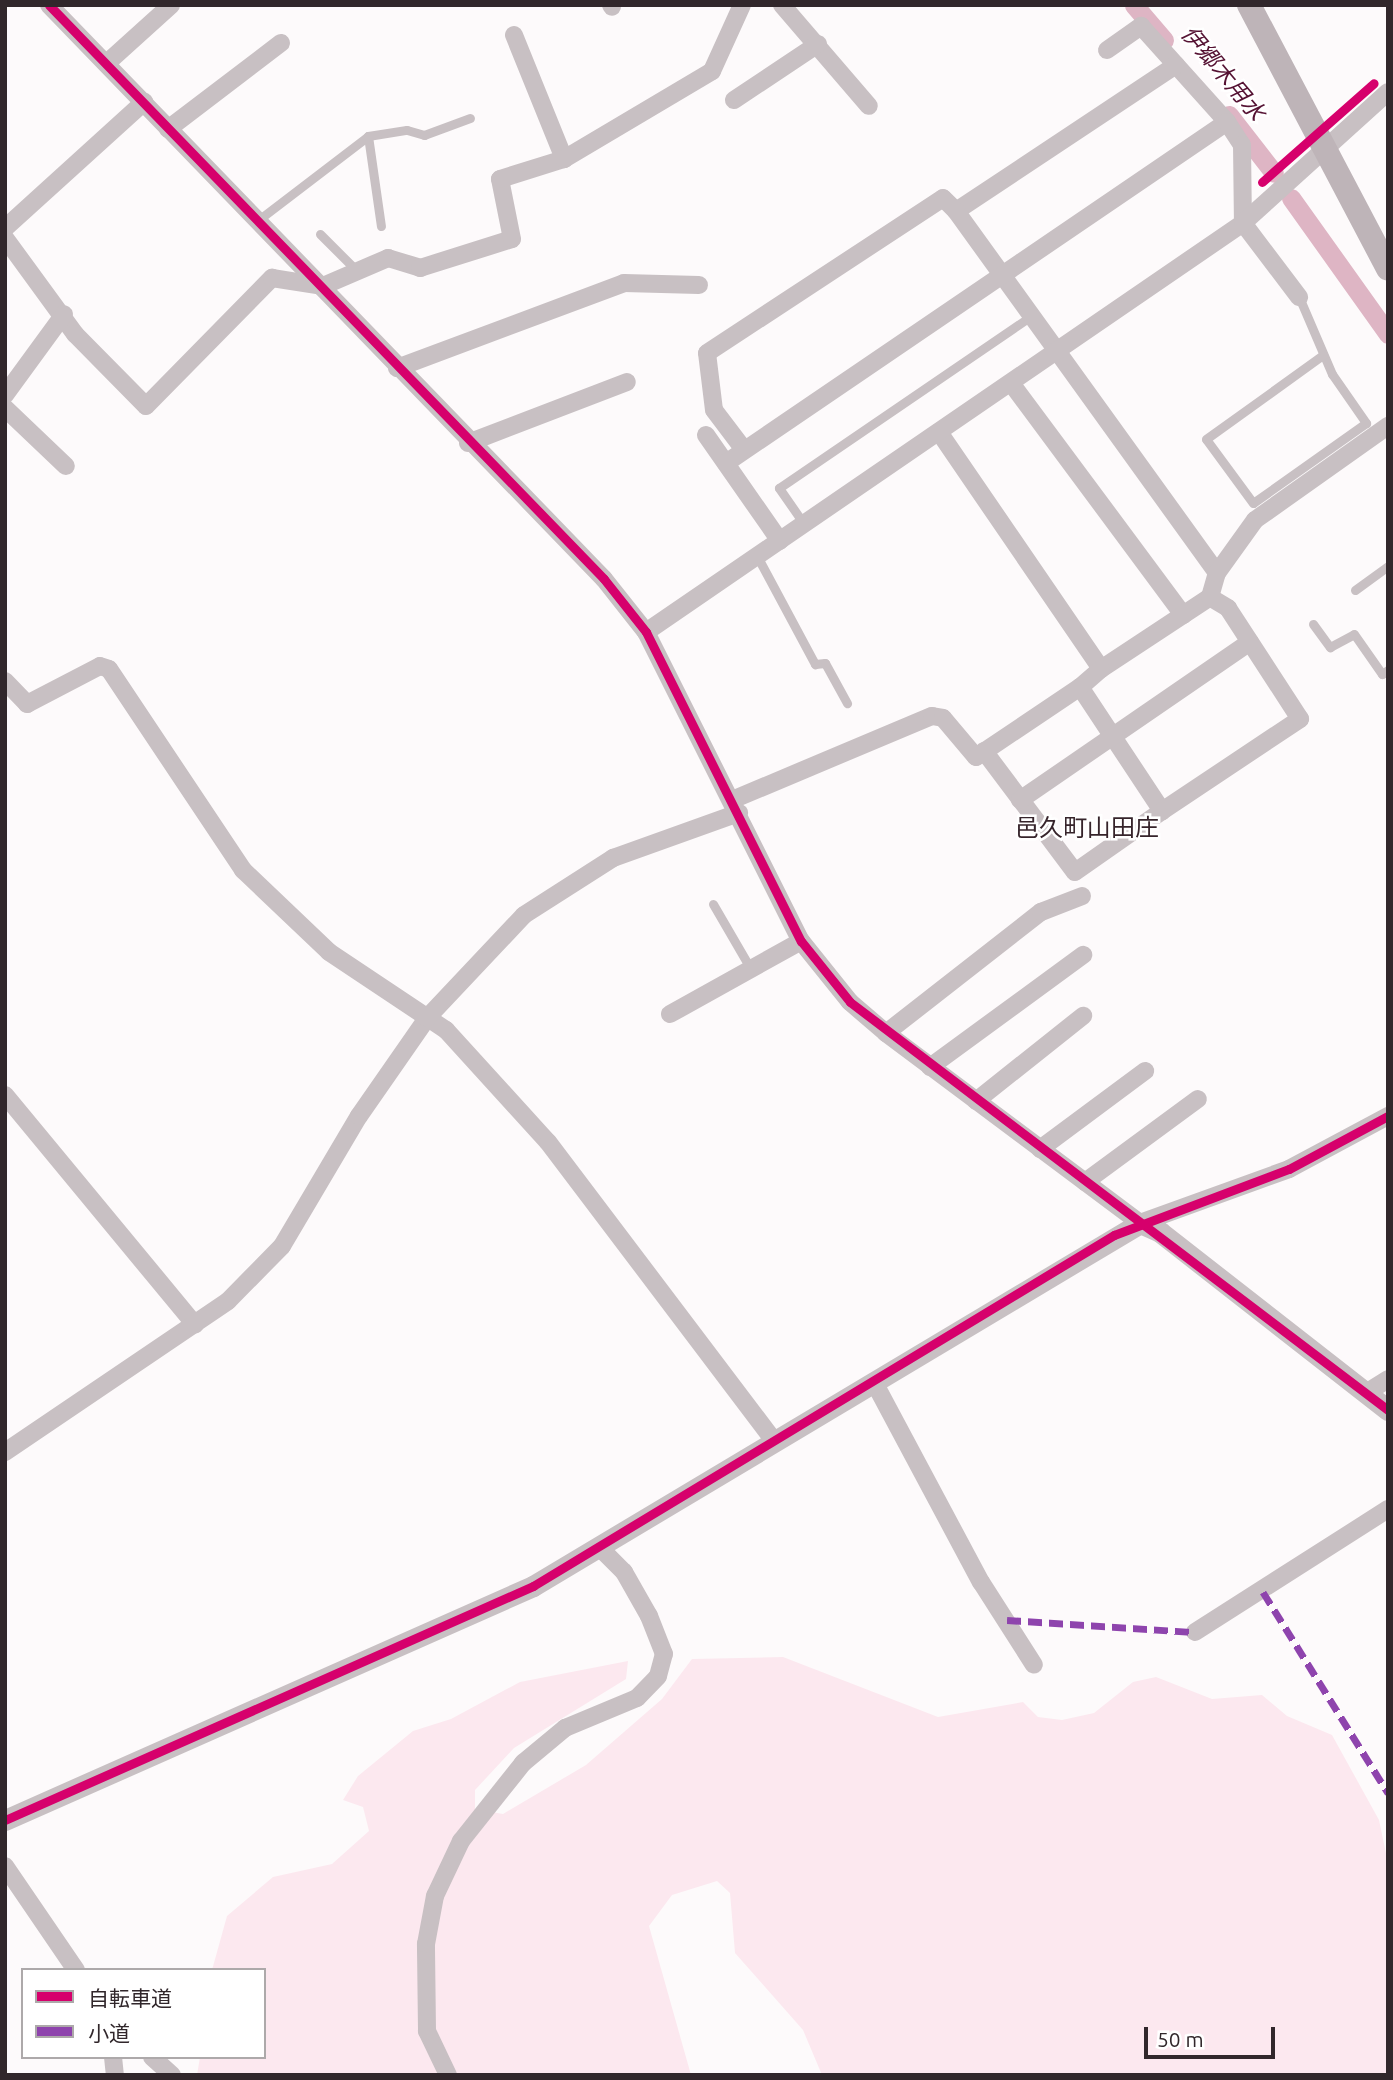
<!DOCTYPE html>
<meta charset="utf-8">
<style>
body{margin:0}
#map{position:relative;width:1393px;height:2080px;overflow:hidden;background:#fdfafb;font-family:Ubuntu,"Noto Sans JP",sans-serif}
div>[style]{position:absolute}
.green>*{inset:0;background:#fce8ef}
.canal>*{height:19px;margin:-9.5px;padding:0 9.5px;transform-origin:9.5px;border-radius:9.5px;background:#deb5c4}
.service>*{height:9px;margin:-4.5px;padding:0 4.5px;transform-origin:4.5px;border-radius:4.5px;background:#c8c0c3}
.minor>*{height:18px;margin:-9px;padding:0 9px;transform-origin:9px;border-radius:9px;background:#c8c0c3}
.tertiary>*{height:21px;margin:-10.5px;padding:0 10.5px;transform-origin:10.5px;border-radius:10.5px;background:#c8c0c3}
.secondary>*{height:24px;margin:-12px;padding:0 12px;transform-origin:12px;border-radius:12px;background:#beb4b8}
.quiet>*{height:7px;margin-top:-3.5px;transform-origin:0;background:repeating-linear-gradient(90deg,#8e44ad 0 14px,transparent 0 21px)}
.cycleway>*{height:9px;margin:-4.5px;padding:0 4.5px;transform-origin:4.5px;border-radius:4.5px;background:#d6006c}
span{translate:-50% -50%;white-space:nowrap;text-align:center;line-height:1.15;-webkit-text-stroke:5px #fff;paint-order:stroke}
.water-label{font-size:23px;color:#551233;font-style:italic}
.quarter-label{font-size:24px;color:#36242b}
.frame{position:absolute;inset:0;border:7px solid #31272b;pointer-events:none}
.legend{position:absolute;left:21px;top:1968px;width:245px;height:91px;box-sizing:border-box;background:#fff;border:2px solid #ada9aa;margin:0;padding:9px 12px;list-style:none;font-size:21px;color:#31272b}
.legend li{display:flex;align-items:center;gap:14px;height:35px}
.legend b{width:35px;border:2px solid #ada9aa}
.scale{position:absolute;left:1144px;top:2027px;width:131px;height:32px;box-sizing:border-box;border:4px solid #31272b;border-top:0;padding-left:9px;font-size:21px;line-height:24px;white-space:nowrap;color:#31272b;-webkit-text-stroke:5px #fff;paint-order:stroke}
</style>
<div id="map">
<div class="green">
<div style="clip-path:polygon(783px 1657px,938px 1717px,1023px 1702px,1038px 1717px,1062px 1720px,1094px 1713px,1133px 1682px,1156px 1677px,1212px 1699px,1262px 1695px,1287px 1716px,1332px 1735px,1379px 1820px,1388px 1863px,1388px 2075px,822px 2075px,803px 2030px,735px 1953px,730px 1893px,717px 1881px,672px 1895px,649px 1926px,691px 2075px,197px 2075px,200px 2057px,264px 2057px,264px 1970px,212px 1970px,227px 1916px,273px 1877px,332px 1864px,369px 1831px,363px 1807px,343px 1800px,358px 1776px,413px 1731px,451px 1719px,520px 1682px,628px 1661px,626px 1679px,514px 1748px,475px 1790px,475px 1809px,503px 1814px,586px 1765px,662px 1699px,692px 1659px)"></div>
</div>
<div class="canal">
<div style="left:1134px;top:5px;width:46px;rotate:49.4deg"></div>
<div style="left:1229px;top:115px;width:73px;rotate:52.2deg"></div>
<div style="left:1291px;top:198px;width:167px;rotate:54.5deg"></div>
</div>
<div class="service">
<div style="left:368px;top:136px;width:91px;rotate:81.8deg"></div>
<div style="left:257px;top:221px;width:140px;rotate:-37.4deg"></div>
<div style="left:368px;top:136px;width:39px;rotate:-9deg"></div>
<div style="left:407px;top:130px;width:18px;rotate:16deg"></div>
<div style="left:424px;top:135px;width:49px;rotate:-20.3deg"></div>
<div style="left:320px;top:234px;width:52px;rotate:45deg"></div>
<div style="left:1299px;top:297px;width:84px;rotate:66.8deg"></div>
<div style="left:1332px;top:374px;width:60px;rotate:55.2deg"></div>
<div style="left:1366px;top:423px;width:138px;rotate:144.7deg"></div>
<div style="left:1253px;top:503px;width:79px;rotate:-126.3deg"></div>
<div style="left:1206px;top:439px;width:144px;rotate:-35.7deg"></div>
<div style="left:804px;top:524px;width:44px;rotate:-124.8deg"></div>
<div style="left:779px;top:488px;width:305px;rotate:-34.3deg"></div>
<div style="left:757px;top:556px;width:123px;rotate:61.8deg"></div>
<div style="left:815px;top:664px;width:10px;rotate:-6deg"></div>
<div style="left:825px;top:663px;width:46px;rotate:61.2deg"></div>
<div style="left:1355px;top:590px;width:41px;rotate:-36deg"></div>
<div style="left:1313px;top:624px;width:29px;rotate:54deg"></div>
<div style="left:1330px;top:647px;width:27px;rotate:-28deg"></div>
<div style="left:1354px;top:634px;width:49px;rotate:55deg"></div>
<div style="left:1382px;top:674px;width:7px;rotate:-34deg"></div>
<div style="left:713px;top:904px;width:78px;rotate:59.8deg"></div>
</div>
<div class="minor">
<div style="left:49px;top:5px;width:798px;rotate:45.96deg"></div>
<div style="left:604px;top:579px;width:68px;rotate:51.6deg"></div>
<div style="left:646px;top:632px;width:346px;rotate:63.4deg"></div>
<div style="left:801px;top:941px;width:78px;rotate:51.2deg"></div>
<div style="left:850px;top:1002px;width:48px;rotate:40.7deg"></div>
<div style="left:886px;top:1033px;width:317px;rotate:36.8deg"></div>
<div style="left:1140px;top:1223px;width:158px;rotate:-19.9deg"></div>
<div style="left:1289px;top:1169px;width:112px;rotate:-28.2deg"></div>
<div style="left:611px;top:5px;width:2px;rotate:63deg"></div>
<div style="left:782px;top:5px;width:133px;rotate:49.3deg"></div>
<div style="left:514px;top:35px;width:134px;rotate:68deg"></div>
<div style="left:1107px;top:50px;width:42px;rotate:-35.2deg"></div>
<div style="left:1141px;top:26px;width:129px;rotate:48.1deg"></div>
<div style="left:108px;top:62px;width:85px;rotate:-42.1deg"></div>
<div style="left:1176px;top:65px;width:264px;rotate:146.4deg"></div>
<div style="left:956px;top:211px;width:446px;rotate:54.2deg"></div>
<div style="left:734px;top:100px;width:101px;rotate:-33.7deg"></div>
<div style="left:168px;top:129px;width:142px;rotate:-37.3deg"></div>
<div style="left:5px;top:228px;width:188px;rotate:-42.2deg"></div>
<div style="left:5px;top:238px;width:119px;rotate:53.9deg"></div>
<div style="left:75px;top:334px;width:101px;rotate:45.4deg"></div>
<div style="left:146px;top:406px;width:180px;rotate:-45.5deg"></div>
<div style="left:272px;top:278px;width:52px;rotate:8.9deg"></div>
<div style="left:323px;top:286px;width:71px;rotate:-23.3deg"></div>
<div style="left:388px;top:258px;width:34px;rotate:17deg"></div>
<div style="left:420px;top:268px;width:96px;rotate:-17.5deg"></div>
<div style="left:512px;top:239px;width:61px;rotate:-101.3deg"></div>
<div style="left:500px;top:179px;width:67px;rotate:-17.4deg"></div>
<div style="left:564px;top:159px;width:172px;rotate:-30.7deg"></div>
<div style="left:712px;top:71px;width:72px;rotate:-65.6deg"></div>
<div style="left:397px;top:368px;width:242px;rotate:-20.5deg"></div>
<div style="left:624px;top:283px;width:75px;rotate:1.5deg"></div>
<div style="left:1011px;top:383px;width:289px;rotate:53.4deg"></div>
<div style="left:5px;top:395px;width:100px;rotate:-53.9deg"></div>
<div style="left:5px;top:408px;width:84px;rotate:43.6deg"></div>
<div style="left:939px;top:432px;width:287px;rotate:55.6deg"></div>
<div style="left:1101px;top:669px;width:131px;rotate:-33.4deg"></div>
<div style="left:1210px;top:597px;width:25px;rotate:-74deg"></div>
<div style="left:1217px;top:573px;width:65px;rotate:-54.4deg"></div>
<div style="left:1255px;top:520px;width:163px;rotate:-35.3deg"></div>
<div style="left:706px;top:435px;width:129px;rotate:55.1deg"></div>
<div style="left:468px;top:443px;width:170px;rotate:-21deg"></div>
<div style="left:742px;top:447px;width:46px;rotate:-127.1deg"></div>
<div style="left:714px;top:410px;width:57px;rotate:-97deg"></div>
<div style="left:707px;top:353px;width:282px;rotate:-33.3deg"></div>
<div style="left:943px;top:198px;width:18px;rotate:45deg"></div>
<div style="left:726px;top:463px;width:606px;rotate:-34.24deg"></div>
<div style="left:1227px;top:122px;width:27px;rotate:57deg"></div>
<div style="left:1242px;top:145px;width:78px;rotate:89.3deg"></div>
<div style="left:1243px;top:223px;width:93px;rotate:52.9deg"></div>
<div style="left:646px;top:632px;width:724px;rotate:-34.41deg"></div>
<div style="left:1243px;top:223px;width:195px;rotate:-42.1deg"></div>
<div style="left:1101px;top:669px;width:28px;rotate:139deg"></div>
<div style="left:1080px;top:687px;width:149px;rotate:56.5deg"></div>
<div style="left:1162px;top:811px;width:166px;rotate:-33.7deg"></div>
<div style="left:1300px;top:719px;width:132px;rotate:-123deg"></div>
<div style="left:1228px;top:608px;width:21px;rotate:-149deg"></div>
<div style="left:5px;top:681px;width:32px;rotate:46deg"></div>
<div style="left:27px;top:704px;width:82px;rotate:-27.5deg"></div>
<div style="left:100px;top:666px;width:9px;rotate:18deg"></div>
<div style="left:109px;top:669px;width:242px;rotate:56.3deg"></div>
<div style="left:243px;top:870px;width:119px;rotate:43.6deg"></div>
<div style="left:329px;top:952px;width:141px;rotate:33.7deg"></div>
<div style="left:446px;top:1030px;width:151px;rotate:47.7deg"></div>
<div style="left:548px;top:1142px;width:376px;rotate:52.9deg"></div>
<div style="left:984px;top:751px;width:151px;rotate:53.1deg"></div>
<div style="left:1075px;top:872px;width:106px;rotate:-35deg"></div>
<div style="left:732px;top:800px;width:217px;rotate:-22.8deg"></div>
<div style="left:932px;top:716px;width:11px;rotate:10deg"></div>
<div style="left:943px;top:718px;width:51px;rotate:49.8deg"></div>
<div style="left:976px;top:757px;width:125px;rotate:-33.9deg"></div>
<div style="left:1020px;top:800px;width:279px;rotate:-34.5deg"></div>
<div style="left:670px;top:1014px;width:150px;rotate:-29.1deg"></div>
<div style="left:886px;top:1033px;width:197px;rotate:-38deg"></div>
<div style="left:1041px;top:912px;width:44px;rotate:-21.3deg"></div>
<div style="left:930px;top:1067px;width:190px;rotate:-36.2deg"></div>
<div style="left:5px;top:1095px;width:298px;rotate:50.4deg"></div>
<div style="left:976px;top:1101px;width:137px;rotate:-38.5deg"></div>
<div style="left:1040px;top:1149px;width:131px;rotate:-36.6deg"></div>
<div style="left:1085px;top:1182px;width:140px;rotate:-36.3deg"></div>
<div style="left:874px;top:1382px;width:227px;rotate:61.9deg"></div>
<div style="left:981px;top:1582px;width:98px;rotate:57.4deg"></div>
<div style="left:1366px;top:1393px;width:26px;rotate:-32deg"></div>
<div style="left:5px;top:1452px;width:269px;rotate:-34.1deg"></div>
<div style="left:228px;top:1301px;width:77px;rotate:-45.5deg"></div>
<div style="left:282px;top:1246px;width:151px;rotate:-59.4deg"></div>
<div style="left:359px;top:1116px;width:119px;rotate:-55.2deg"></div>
<div style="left:427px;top:1018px;width:141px;rotate:-46.7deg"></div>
<div style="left:524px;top:915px;width:106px;rotate:-32.6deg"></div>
<div style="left:613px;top:858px;width:134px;rotate:-19.7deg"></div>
<div style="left:1195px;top:1632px;width:229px;rotate:-32.5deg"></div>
<div style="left:5px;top:1866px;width:126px;rotate:55.7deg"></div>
<div style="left:113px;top:2057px;width:18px;rotate:84deg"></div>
<div style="left:152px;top:2057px;width:27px;rotate:42deg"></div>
<div style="left:448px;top:2075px;width:49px;rotate:-115.5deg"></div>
<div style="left:427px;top:2031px;width:87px;rotate:-90.7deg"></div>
<div style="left:426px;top:1944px;width:49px;rotate:-79.4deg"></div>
<div style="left:435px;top:1896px;width:61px;rotate:-64.7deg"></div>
<div style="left:461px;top:1841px;width:100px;rotate:-51.5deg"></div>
<div style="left:523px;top:1763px;width:55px;rotate:-39.8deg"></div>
<div style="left:565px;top:1728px;width:78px;rotate:-22.6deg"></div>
<div style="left:637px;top:1698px;width:30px;rotate:-46deg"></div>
<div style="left:658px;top:1676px;width:23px;rotate:-75deg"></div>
<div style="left:664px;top:1654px;width:41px;rotate:-111.5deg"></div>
<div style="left:649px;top:1616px;width:51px;rotate:-119.6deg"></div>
<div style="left:624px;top:1572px;width:34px;rotate:-135deg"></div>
</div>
<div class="tertiary">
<div style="left:5px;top:1820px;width:578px;rotate:-23.9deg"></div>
<div style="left:533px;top:1586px;width:707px;rotate:-30.88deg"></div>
<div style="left:1140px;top:1223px;width:22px;rotate:24deg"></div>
<div style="left:1160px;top:1232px;width:289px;rotate:38deg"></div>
</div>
<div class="secondary">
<div style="left:1249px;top:5px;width:298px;rotate:62.2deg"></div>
</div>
<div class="quiet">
<div style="left:1263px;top:1592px;width:237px;rotate:58.1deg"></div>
<div style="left:1007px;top:1620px;width:188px;rotate:3.7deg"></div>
</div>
<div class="cycleway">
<div style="left:49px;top:5px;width:798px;rotate:45.96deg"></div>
<div style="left:604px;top:579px;width:68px;rotate:51.6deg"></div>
<div style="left:646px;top:632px;width:346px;rotate:63.4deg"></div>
<div style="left:801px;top:941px;width:78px;rotate:51.2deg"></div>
<div style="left:850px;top:1002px;width:675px;rotate:37.18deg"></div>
<div style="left:1262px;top:182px;width:149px;rotate:-41.5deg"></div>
<div style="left:5px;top:1820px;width:578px;rotate:-23.9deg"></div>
<div style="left:533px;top:1586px;width:679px;rotate:-31.14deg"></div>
<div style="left:1114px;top:1235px;width:187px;rotate:-20.7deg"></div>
<div style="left:1289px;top:1169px;width:112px;rotate:-28.2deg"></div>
</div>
<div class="water-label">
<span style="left:1223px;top:73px;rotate:50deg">伊郷木用水</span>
</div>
<div class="quarter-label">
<span style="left:1087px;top:828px">邑久町山田庄</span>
</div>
<div class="frame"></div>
<ul class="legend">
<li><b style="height:9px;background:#d6006c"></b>自転車道</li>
<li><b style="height:9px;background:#8e44ad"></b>小道</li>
</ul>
<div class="scale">50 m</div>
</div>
